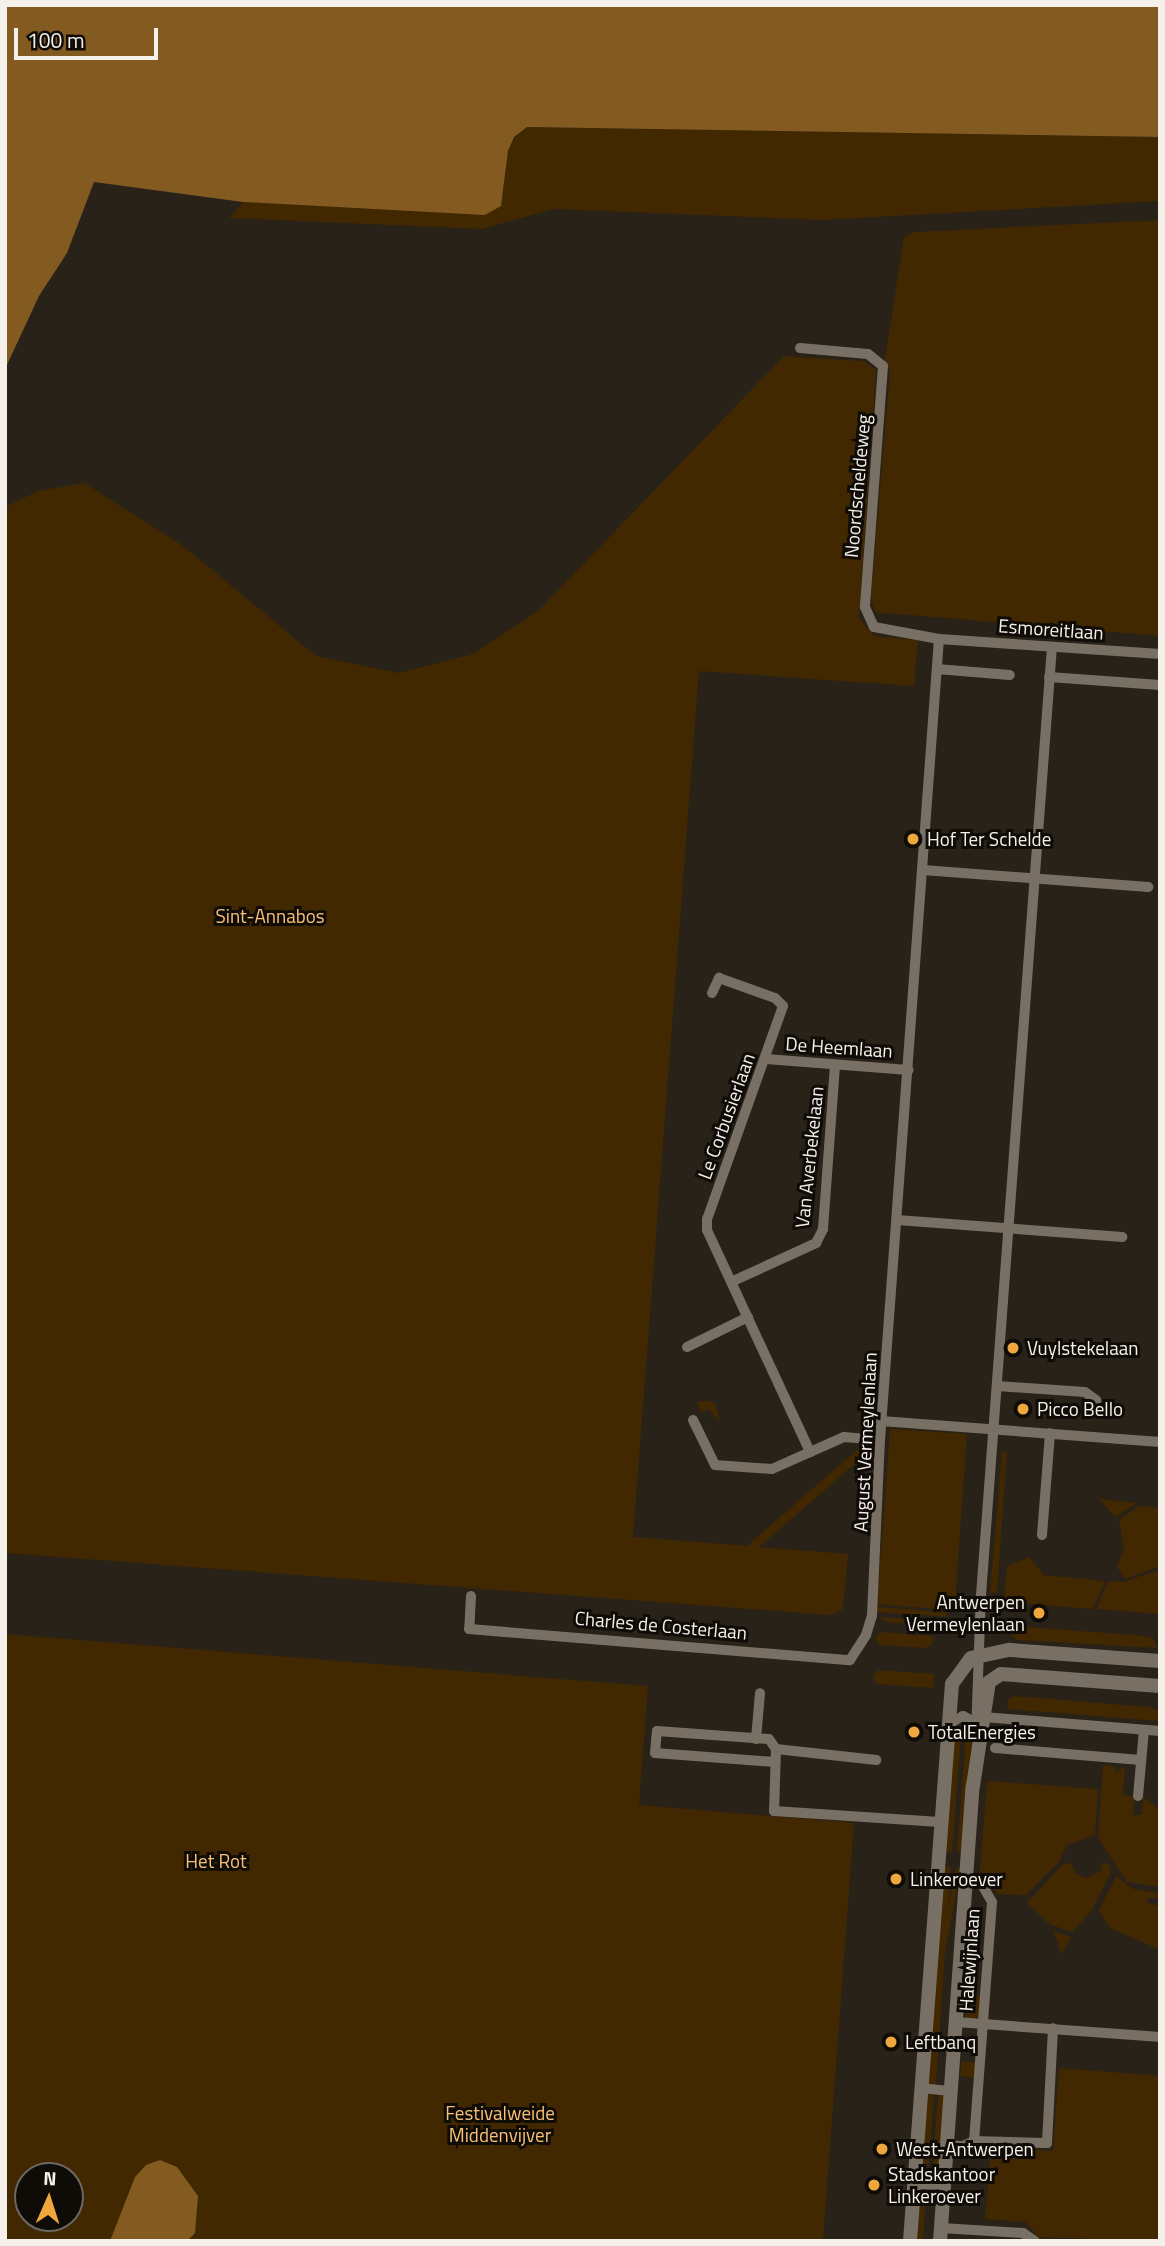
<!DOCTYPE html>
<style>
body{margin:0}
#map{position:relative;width:1165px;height:2246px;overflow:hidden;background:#292218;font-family:"Titillium Web",sans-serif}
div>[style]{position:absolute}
.green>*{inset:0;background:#412801;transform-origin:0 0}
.water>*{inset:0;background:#835b21}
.street>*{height:10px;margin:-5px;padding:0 5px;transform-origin:5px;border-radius:5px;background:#797065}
.secondary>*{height:14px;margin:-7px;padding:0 7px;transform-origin:7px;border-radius:7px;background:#797065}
.dots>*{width:19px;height:19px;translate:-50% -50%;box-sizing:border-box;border:4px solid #0f0c08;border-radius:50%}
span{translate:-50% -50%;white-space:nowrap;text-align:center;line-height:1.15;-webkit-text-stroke:6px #0f0c08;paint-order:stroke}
.street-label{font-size:19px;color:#f6f0ea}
.poi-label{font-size:19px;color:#f6f0ea}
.left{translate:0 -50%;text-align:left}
.right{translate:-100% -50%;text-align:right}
.park-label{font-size:19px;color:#fac075}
.frame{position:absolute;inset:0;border:7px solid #f6f0ea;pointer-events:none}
.north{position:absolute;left:14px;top:2162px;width:70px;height:70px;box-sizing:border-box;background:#0f0c08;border:2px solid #6b6762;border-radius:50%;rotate:3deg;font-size:19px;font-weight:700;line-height:28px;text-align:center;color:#f6f0ea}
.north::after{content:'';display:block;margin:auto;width:24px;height:32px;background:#efa73d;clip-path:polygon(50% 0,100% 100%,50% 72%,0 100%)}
.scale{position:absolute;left:14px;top:28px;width:144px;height:32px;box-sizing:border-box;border:4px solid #f6f0ea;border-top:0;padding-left:9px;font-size:21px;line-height:24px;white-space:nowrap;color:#f6f0ea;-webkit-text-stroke:5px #0f0c08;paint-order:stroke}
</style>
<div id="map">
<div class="green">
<div style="clip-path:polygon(527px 127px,1160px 137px,1160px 201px,823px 220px,553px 209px,482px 229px,229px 218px,243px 202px,485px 214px,501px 206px,508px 152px,514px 137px)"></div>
<div style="clip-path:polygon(1160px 220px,1160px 636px,875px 612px,871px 597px,890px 372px,885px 359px,904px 237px,915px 232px)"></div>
<div style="clip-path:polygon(784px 356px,863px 361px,876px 370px,859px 618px,874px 636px,918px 640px,914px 686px,699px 671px,633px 1537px,848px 1554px,843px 1609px,831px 1615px,5px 1553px,5px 507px,38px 491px,84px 483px,182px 545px,316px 656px,399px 673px,473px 654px,539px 610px)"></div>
<div style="clip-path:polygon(708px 1401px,715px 1403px,720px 1422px,709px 1409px,701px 1412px,697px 1402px)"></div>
<div style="clip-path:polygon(890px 1429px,967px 1434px,955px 1602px,949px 1610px,877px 1604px)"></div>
<div style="left:864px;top:1444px;width:9px;height:158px;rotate:49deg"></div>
<div style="clip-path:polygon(1002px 1452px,1007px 1452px,997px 1593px,990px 1592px)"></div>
<div style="clip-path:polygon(1099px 1499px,1137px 1503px,1115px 1517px)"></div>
<div style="clip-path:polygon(1139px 1506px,1160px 1508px,1160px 1566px,1125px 1579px,1117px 1567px,1124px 1548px,1119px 1520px)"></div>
<div style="clip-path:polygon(1029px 1557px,1044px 1575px,1105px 1581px,1093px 1609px,1004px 1602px,1007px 1566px)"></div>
<div style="clip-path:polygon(1160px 1570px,1160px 1614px,1097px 1609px,1108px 1581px,1123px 1582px)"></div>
<div style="left:877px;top:1607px;width:70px;height:5px;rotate:4deg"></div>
<div style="clip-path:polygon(879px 1617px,940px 1621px,936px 1626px,886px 1622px)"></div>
<div style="clip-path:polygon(1015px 1626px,1145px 1636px,1153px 1638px,1157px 1648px,1017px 1640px,1010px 1633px)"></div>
<div style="clip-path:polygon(880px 1632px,933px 1636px,932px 1645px,926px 1648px,880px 1645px,875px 1638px)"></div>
<div style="clip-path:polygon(evenodd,5px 1634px,648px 1686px,639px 1805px,854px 1823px,823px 2241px,5px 2241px,5px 1634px,28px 2176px,70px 2176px,70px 2218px,28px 2218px,28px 2176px)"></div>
<div style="clip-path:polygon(878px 1670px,934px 1674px,933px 1688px,877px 1684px,872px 1677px)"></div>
<div style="clip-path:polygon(1014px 1696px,1148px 1707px,1160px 1711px,1160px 1721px,1007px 1709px,1008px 1700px)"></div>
<div style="clip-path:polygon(953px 1735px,961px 1735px,952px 1852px,946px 1850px)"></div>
<div style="clip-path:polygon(966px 1735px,974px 1736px,963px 1852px,957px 1853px)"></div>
<div style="clip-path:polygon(1103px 1765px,1115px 1766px,1115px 1772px,1125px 1767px,1123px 1795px,1134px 1796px,1133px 1815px,1142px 1815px,1143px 1797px,1160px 1810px,1159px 1887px,1127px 1882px,1098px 1838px)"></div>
<div style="clip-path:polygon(987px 1781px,1098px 1789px,1095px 1835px,1067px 1845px,1059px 1862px,1026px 1895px,997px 1894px,980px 1871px)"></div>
<div style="clip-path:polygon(1071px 1863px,1076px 1874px,1087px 1878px,1101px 1871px,1102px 1863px,1109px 1864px,1111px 1872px,1092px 1910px,1072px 1932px,1049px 1924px,1027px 1903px,1062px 1865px)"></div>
<div style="left:951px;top:1867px;width:218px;height:8px;rotate:94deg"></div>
<div style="left:956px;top:1868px;width:5px;height:217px;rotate:11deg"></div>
<div style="clip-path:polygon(1116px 1876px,1133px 1889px,1159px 1893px,1160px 1898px,1148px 1898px,1147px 1903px,1160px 1906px,1158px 1949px,1110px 1928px,1099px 1910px)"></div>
<div style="clip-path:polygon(1053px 1931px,1071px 1937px,1061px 1955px,1058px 1943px)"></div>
<div style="clip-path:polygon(967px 1994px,983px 1996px,982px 2012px,974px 2020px,966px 2019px)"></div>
<div style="left:962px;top:2061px;width:16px;height:15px;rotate:7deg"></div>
<div style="clip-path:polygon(1059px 2068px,1160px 2076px,1160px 2241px,1038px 2237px,1026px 2222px,985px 2219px,991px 2148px,1053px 2151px)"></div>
<div style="clip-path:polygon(928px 2094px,934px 2095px,929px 2164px,921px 2164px)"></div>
<div style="clip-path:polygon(938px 2095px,944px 2096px,941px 2165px,933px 2164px)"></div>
<div style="clip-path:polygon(926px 2194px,923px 2241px,914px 2241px,919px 2197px)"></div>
</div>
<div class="water">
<div style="clip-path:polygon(5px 5px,1160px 5px,1160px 137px,527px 127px,514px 137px,508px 151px,501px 206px,485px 215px,243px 202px,94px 182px,67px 253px,39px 296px,5px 369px)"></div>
<div style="clip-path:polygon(160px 2160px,177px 2167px,198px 2196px,195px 2233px,187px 2241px,110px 2241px,135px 2177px,146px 2165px)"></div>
</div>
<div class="street">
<div style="left:800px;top:348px;width:68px;rotate:5deg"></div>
<div style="left:868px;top:354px;width:19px;rotate:39deg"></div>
<div style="left:883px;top:366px;width:242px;rotate:94.3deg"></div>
<div style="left:865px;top:607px;width:22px;rotate:66deg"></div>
<div style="left:874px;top:627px;width:66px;rotate:10.5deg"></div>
<div style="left:939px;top:639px;width:222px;rotate:3.9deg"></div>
<div style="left:937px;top:669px;width:73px;rotate:4.7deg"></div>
<div style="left:1049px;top:677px;width:111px;rotate:4.1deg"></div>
<div style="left:923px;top:870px;width:226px;rotate:4.3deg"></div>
<div style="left:712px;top:993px;width:17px;rotate:-65deg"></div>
<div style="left:719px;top:978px;width:59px;rotate:19.7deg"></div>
<div style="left:775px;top:998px;width:11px;rotate:45deg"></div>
<div style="left:783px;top:1006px;width:226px;rotate:109.6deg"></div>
<div style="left:707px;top:1219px;width:11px;rotate:90deg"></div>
<div style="left:707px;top:1230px;width:245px;rotate:65.1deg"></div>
<div style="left:766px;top:1059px;width:143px;rotate:4.4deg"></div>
<div style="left:897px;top:1220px;width:226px;rotate:4.3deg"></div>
<div style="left:731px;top:1282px;width:94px;rotate:-24.6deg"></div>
<div style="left:816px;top:1243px;width:16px;rotate:-63deg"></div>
<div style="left:823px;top:1229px;width:164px;rotate:-85.8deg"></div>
<div style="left:687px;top:1347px;width:68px;rotate:-26.2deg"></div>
<div style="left:997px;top:1386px;width:88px;rotate:3.9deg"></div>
<div style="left:1085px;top:1392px;width:14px;rotate:36deg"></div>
<div style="left:693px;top:1420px;width:50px;rotate:63.9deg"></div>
<div style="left:715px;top:1465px;width:57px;rotate:4deg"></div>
<div style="left:772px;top:1469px;width:79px;rotate:-24deg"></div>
<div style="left:844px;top:1437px;width:36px;rotate:5deg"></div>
<div style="left:881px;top:1421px;width:280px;rotate:4.3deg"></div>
<div style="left:1042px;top:1535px;width:102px;rotate:-85.5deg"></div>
<div style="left:471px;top:1596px;width:33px;rotate:93deg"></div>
<div style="left:469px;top:1629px;width:382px;rotate:4.7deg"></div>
<div style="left:850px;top:1660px;width:30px;rotate:-57deg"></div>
<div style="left:866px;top:1635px;width:21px;rotate:-73deg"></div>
<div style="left:872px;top:1615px;width:175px;rotate:-87.4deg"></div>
<div style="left:880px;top:1440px;width:803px;rotate:-85.79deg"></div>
<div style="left:983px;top:1717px;width:178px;rotate:4.5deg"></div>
<div style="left:949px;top:1724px;width:16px;rotate:-30deg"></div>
<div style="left:963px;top:1716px;width:13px;rotate:27deg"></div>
<div style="left:976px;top:1735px;width:140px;rotate:-88deg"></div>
<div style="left:981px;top:1595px;width:951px;rotate:-85.72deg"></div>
<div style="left:756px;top:1739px;width:46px;rotate:-85deg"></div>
<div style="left:995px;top:1748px;width:146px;rotate:4.7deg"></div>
<div style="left:776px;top:1749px;width:101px;rotate:6.3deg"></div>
<div style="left:775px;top:1762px;width:120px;rotate:-175.7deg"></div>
<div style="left:655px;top:1753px;width:22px;rotate:-85deg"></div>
<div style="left:657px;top:1731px;width:112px;rotate:4.1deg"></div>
<div style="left:769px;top:1739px;width:12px;rotate:55deg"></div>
<div style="left:776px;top:1749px;width:62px;rotate:91.8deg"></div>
<div style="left:774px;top:1811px;width:166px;rotate:3.8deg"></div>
<div style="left:1138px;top:1796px;width:66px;rotate:-84.8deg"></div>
<div style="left:966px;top:1881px;width:15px;rotate:8deg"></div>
<div style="left:981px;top:1883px;width:22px;rotate:60deg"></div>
<div style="left:992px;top:1902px;width:240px;rotate:94.3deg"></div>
<div style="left:956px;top:2022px;width:205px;rotate:4.2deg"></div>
<div style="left:921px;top:2088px;width:30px;rotate:6deg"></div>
<div style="left:947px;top:2145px;width:16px;rotate:4deg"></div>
<div style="left:963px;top:2146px;width:12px;rotate:-24deg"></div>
<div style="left:974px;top:2141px;width:73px;rotate:1.6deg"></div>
<div style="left:1047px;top:2143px;width:115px;rotate:-87deg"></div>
<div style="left:914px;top:2184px;width:30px;rotate:2deg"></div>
<div style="left:941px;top:2228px;width:82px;rotate:3.5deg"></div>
<div style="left:1023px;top:2233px;width:14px;rotate:34deg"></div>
</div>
<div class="secondary">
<div style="left:910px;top:2241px;width:559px;rotate:-85.69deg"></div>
<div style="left:952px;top:1684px;width:32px;rotate:-54deg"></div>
<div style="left:971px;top:1658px;width:40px;rotate:-12deg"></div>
<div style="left:1010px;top:1650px;width:150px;rotate:4.2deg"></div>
<div style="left:940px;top:2241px;width:456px;rotate:-85.9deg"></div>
<div style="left:973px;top:1786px;width:105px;rotate:-81.3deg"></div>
<div style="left:989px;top:1682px;width:14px;rotate:-34deg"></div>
<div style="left:1001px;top:1674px;width:159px;rotate:4.3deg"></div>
</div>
<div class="dots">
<div style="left:913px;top:839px;background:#efa73d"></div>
<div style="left:1013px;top:1348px;background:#efa73d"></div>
<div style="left:1023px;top:1409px;background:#efa73d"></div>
<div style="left:1039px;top:1613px;background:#efa73d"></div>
<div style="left:914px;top:1732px;background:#efa73d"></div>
<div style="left:896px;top:1879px;background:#efa73d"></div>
<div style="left:891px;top:2042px;background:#efa73d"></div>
<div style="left:882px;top:2149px;background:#efa73d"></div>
<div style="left:874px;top:2185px;background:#efa73d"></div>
</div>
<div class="street-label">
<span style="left:857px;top:486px;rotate:-85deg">Noordscheldeweg</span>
<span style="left:1051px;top:629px;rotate:4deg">Esmoreitlaan</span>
<span style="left:839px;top:1047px;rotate:4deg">De Heemlaan</span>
<span style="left:726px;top:1116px;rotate:-70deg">Le Corbusierlaan</span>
<span style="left:809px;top:1157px;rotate:-84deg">Van Averbekelaan</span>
<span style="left:865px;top:1442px;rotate:-87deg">August Vermeylenlaan</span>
<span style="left:661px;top:1625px;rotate:5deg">Charles de Costerlaan</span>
<span style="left:969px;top:1960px;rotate:-86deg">Halewijnlaan</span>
</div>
<div class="poi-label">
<span class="left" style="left:927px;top:839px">Hof Ter Schelde</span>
<span class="left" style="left:1027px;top:1348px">Vuylstekelaan</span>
<span class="left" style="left:1037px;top:1409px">Picco Bello</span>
<span class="right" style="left:1025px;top:1613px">Antwerpen<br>Vermeylenlaan</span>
<span class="left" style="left:928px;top:1732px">TotalEnergies</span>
<span class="left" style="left:910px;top:1879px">Linkeroever</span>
<span class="left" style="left:905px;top:2042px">Leftbanq</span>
<span class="left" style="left:896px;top:2149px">West-Antwerpen</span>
<span class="left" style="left:888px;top:2185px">Stadskantoor<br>Linkeroever</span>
</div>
<div class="park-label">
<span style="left:270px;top:916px">Sint-Annabos</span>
<span style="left:216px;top:1861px">Het Rot</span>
<span style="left:500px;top:2124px">Festivalweide<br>Middenvijver</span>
</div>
<div class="frame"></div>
<div class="north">N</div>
<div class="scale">100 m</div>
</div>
